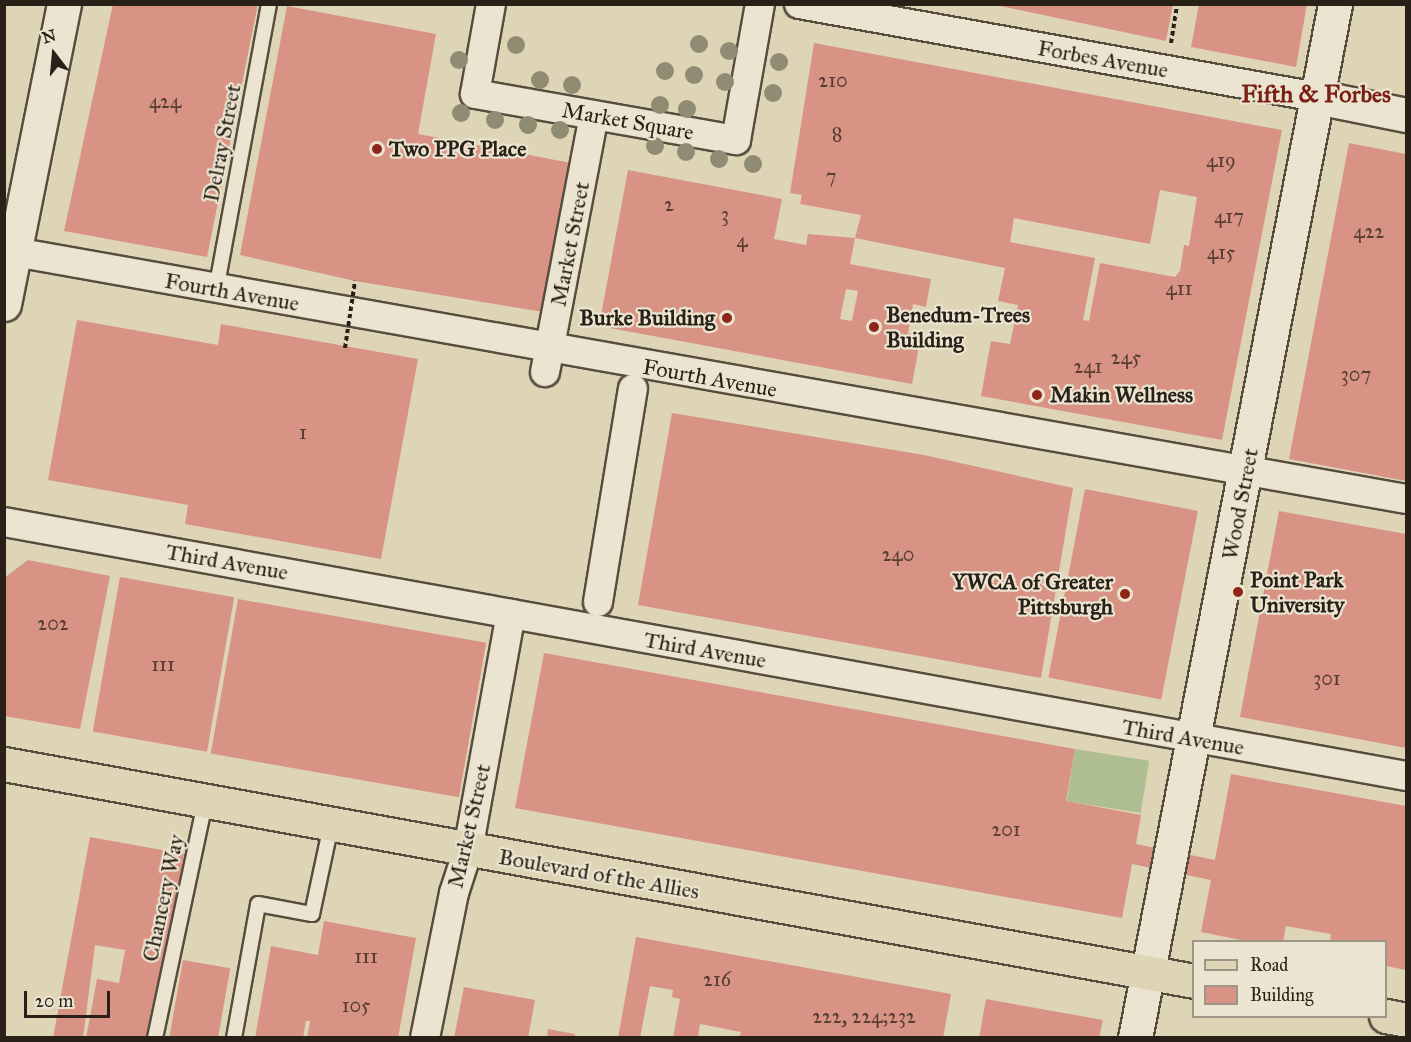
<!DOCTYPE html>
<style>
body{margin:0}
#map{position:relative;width:1411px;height:1042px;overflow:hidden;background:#ded5b6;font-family:"IM FELL Great Primer",serif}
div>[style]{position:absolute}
.green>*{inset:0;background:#aebe91;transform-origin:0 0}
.building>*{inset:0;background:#d89385;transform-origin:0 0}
.path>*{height:4px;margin-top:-2px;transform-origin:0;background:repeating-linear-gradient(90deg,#292017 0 4.5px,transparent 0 7.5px)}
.roads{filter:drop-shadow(2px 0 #564d3f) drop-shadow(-2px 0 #564d3f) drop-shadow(0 2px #564d3f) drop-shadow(0 -2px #564d3f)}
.lane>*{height:14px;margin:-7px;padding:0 7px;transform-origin:7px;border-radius:7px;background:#eae4d0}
.street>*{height:28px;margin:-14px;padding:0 14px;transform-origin:14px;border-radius:14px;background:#eae4d0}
.secondary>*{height:33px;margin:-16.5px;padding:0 16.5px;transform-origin:16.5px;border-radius:16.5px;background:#eae4d0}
.primary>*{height:33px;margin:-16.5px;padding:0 16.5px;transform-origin:16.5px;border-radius:16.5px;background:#ded5b6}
.path-bridge>*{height:4px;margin-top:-2px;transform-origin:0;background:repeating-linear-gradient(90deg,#292017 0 4.5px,transparent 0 7.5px)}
.trees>*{width:18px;height:18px;margin:-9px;border-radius:50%;background:#908b73}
.dots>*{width:16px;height:16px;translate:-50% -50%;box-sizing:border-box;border:3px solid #eae4d0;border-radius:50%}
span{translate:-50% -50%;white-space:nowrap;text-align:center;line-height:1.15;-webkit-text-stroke:4.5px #eae4d0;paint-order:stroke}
.number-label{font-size:20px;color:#553d32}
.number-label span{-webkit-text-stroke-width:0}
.street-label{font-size:22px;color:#292017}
.poi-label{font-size:22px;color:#292017;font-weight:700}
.left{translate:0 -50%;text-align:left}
.right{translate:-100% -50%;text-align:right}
.neighbourhood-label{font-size:24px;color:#7a1f14;font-weight:700}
.frame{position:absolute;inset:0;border:6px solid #292017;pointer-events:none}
.legend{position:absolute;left:1192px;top:940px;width:195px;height:78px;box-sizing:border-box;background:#eae4d0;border:2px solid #9d9686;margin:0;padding:8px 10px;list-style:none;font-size:18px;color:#292017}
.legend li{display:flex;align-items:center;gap:12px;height:30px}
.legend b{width:30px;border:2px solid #9d9686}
.north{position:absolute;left:24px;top:24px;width:60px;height:60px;-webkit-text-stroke:4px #eae4d0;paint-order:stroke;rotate:344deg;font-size:16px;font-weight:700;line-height:24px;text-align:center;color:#292017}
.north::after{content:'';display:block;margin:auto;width:21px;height:27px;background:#292017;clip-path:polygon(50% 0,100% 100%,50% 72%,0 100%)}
.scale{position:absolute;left:24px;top:991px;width:86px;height:27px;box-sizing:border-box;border:3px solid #292017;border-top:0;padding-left:8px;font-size:18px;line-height:21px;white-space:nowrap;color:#292017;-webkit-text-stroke:4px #eae4d0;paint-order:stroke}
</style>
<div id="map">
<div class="green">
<div style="left:1075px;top:749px;width:75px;height:53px;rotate:9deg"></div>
</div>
<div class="building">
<div style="clip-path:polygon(113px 4px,258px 4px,207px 257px,64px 231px)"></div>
<div style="clip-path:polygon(991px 4px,1173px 4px,1166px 41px)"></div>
<div style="clip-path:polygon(1199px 4px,1307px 4px,1296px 67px,1191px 47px)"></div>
<div style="clip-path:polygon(287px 6px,436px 34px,418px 134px,571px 163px,543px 312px,355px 281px,240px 255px)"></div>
<div style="clip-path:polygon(evenodd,814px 43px,1282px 130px,1222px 440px,981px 396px,991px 341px,1010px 344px,1018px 305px,998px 301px,1005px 268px,855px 238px,861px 215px,800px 204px,802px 195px,790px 193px,814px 43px,1160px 190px,1197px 197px,1189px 246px,1184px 245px,1180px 271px,1175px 277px,1100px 263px,1089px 321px,1083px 320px,1095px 258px,1010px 242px,1014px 218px,1150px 244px,1160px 190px)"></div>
<div style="clip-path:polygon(1349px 143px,1406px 154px,1406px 481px,1289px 459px)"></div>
<div style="clip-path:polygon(evenodd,628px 170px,782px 199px,774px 239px,806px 245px,808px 234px,855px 238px,850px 264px,931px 279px,926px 307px,913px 304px,908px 333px,921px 336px,912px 384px,599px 326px,628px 170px,846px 289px,858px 291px,852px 321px,840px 319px,846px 289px)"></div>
<div style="clip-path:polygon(77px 320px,218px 345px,221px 324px,418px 359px,381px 559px,185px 524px,188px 505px,48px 480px)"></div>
<div style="clip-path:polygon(672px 413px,924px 455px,1073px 488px,1041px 678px,638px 605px)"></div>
<div style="left:1085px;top:489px;width:115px;height:192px;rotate:11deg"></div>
<div style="clip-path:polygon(1279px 511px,1406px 534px,1406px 748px,1240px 717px)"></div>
<div style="clip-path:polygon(28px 560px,110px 576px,80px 729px,4px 716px,4px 578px)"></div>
<div style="left:120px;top:577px;width:116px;height:157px;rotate:10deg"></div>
<div style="left:238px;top:599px;width:252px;height:157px;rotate:10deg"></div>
<div style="clip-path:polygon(544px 653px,1075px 749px,1066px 801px,1141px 815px,1136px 844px,1215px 860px,1231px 774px,1406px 806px,1406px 970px,1386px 966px,1386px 942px,1330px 942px,1331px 934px,1286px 926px,1283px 942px,1251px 942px,1201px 932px,1211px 880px,1132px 864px,1122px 918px,515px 808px)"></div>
<div style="clip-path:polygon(90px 837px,184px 854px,150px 1038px,86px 1038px,97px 979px,119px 983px,125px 950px,95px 945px,83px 1038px,53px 1038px)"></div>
<div style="clip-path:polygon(324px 921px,416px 938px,398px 1038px,307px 1038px,310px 1021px,306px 1021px,303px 1038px,255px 1038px,271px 946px,318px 955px)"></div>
<div style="clip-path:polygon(636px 937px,951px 994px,943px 1038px,739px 1038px,741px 1032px,700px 1024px,698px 1038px,673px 1038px,680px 999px,672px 997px,673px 990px,650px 986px,640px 1038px,618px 1038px)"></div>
<div style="left:183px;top:960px;width:48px;height:79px;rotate:10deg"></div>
<div style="clip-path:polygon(464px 987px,535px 1000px,528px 1038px,454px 1038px)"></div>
<div style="clip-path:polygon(986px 999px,1103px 1020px,1099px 1038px,979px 1038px)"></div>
<div style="clip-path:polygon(548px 1029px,575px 1034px,574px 1038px,547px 1038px)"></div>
</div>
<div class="path">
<div style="left:1171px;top:43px;width:39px;rotate:-81deg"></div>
</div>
<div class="roads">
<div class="lane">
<div style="left:216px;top:290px;width:291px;rotate:-79.5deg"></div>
<div style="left:155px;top:1038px;width:240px;rotate:-78deg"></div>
<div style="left:234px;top:1038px;width:136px;rotate:-79.8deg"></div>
<div style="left:258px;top:904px;width:55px;rotate:10.5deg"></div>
<div style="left:312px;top:914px;width:91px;rotate:-77.9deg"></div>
</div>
<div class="street">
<div style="left:491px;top:4px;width:91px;rotate:100.1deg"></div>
<div style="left:475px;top:94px;width:265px;rotate:10deg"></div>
<div style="left:736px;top:140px;width:138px;rotate:-80deg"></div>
<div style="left:799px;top:4px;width:526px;rotate:10.18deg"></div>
<div style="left:15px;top:252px;width:1413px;rotate:10.07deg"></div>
<div style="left:545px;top:372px;width:261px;rotate:-79.2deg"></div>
<div style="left:4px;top:522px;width:1425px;rotate:10.27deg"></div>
<div style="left:598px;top:602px;width:216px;rotate:-80.7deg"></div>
<div style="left:425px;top:1038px;width:148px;rotate:-78.7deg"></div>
<div style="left:454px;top:893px;width:45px;rotate:-72deg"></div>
<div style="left:468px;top:850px;width:240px;rotate:-79.7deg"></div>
</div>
<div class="secondary">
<div style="left:1317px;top:97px;width:91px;rotate:11.4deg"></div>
<div style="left:4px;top:304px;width:306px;rotate:-78.7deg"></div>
<div style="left:1135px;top:1038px;width:1053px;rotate:-79.05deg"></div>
</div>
<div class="primary">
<div style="left:4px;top:764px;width:1210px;rotate:10.33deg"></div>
<div style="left:1386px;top:1016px;width:20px;rotate:11deg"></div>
</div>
</div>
<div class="path-bridge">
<div style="left:345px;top:348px;width:68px;rotate:-81.5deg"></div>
</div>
<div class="trees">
<div style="left:699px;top:44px"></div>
<div style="left:516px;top:45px"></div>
<div style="left:729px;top:51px"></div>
<div style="left:459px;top:60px"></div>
<div style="left:779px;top:62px"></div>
<div style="left:665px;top:71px"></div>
<div style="left:694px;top:75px"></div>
<div style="left:540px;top:80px"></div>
<div style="left:725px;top:82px"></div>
<div style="left:572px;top:85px"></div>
<div style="left:773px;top:93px"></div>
<div style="left:660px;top:105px"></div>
<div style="left:687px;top:109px"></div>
<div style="left:461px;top:113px"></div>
<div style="left:495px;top:120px"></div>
<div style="left:528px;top:125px"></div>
<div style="left:560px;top:130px"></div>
<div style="left:655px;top:146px"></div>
<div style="left:686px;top:152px"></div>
<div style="left:719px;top:159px"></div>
<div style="left:753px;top:164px"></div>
</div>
<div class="dots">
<div style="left:377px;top:149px;background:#8f2418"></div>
<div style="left:727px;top:318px;background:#8f2418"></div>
<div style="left:874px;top:327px;background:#8f2418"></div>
<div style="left:1037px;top:395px;background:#8f2418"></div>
<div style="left:1238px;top:592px;background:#8f2418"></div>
<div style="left:1125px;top:594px;background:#8f2418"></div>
</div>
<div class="number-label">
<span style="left:833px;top:80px">210</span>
<span style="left:165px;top:101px">424</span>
<span style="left:837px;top:134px">8</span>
<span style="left:1221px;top:160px">419</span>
<span style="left:831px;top:176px">7</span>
<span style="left:669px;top:204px">2</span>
<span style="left:725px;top:214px">3</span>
<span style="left:1229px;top:216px">417</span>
<span style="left:1369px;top:231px">422</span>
<span style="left:742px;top:240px">4</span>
<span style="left:1221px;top:252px">415</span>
<span style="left:1179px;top:288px">411</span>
<span style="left:1126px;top:357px">245</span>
<span style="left:1088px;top:366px">241</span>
<span style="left:1356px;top:374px">307</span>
<span style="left:303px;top:432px">1</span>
<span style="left:898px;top:554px">240</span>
<span style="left:53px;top:623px">202</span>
<span style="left:163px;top:664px">111</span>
<span style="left:1327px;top:678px">301</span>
<span style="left:1006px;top:829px">201</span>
<span style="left:366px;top:956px">111</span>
<span style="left:717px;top:979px">216</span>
<span style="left:356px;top:1005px">105</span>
<span style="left:864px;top:1016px">222, 224;232</span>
</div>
<div class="street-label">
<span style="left:1103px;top:59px;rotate:10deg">Forbes Avenue</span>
<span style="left:628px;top:121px;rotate:10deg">Market Square</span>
<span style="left:222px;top:143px;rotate:-79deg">Delray Street</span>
<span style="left:570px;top:244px;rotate:-79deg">Market Street</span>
<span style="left:232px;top:292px;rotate:10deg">Fourth Avenue</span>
<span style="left:710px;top:378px;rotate:10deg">Fourth Avenue</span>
<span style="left:1240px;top:504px;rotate:-79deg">Wood Street</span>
<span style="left:227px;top:562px;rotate:10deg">Third Avenue</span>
<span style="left:705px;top:650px;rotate:10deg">Third Avenue</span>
<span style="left:1183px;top:737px;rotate:10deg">Third Avenue</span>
<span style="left:469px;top:826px;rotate:-77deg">Market Street</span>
<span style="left:599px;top:874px;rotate:10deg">Boulevard of the Allies</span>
<span style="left:163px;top:898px;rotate:-78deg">Chancery Way</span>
</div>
<div class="poi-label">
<span class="left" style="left:389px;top:149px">Two PPG Place</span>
<span class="left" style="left:886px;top:327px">Benedum-Trees<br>Building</span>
<span class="right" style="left:715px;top:318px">Burke Building</span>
<span class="left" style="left:1050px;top:395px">Makin Wellness</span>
<span class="left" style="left:1250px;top:592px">Point Park<br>University</span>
<span class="right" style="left:1113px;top:594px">YWCA of Greater<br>Pittsburgh</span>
</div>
<div class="neighbourhood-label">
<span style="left:1316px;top:95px">Fifth &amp; Forbes</span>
</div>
<div class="frame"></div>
<ul class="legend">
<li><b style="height:8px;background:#ded5b6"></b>Road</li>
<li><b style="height:16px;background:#d89385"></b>Building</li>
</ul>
<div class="north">N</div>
<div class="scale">20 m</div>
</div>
